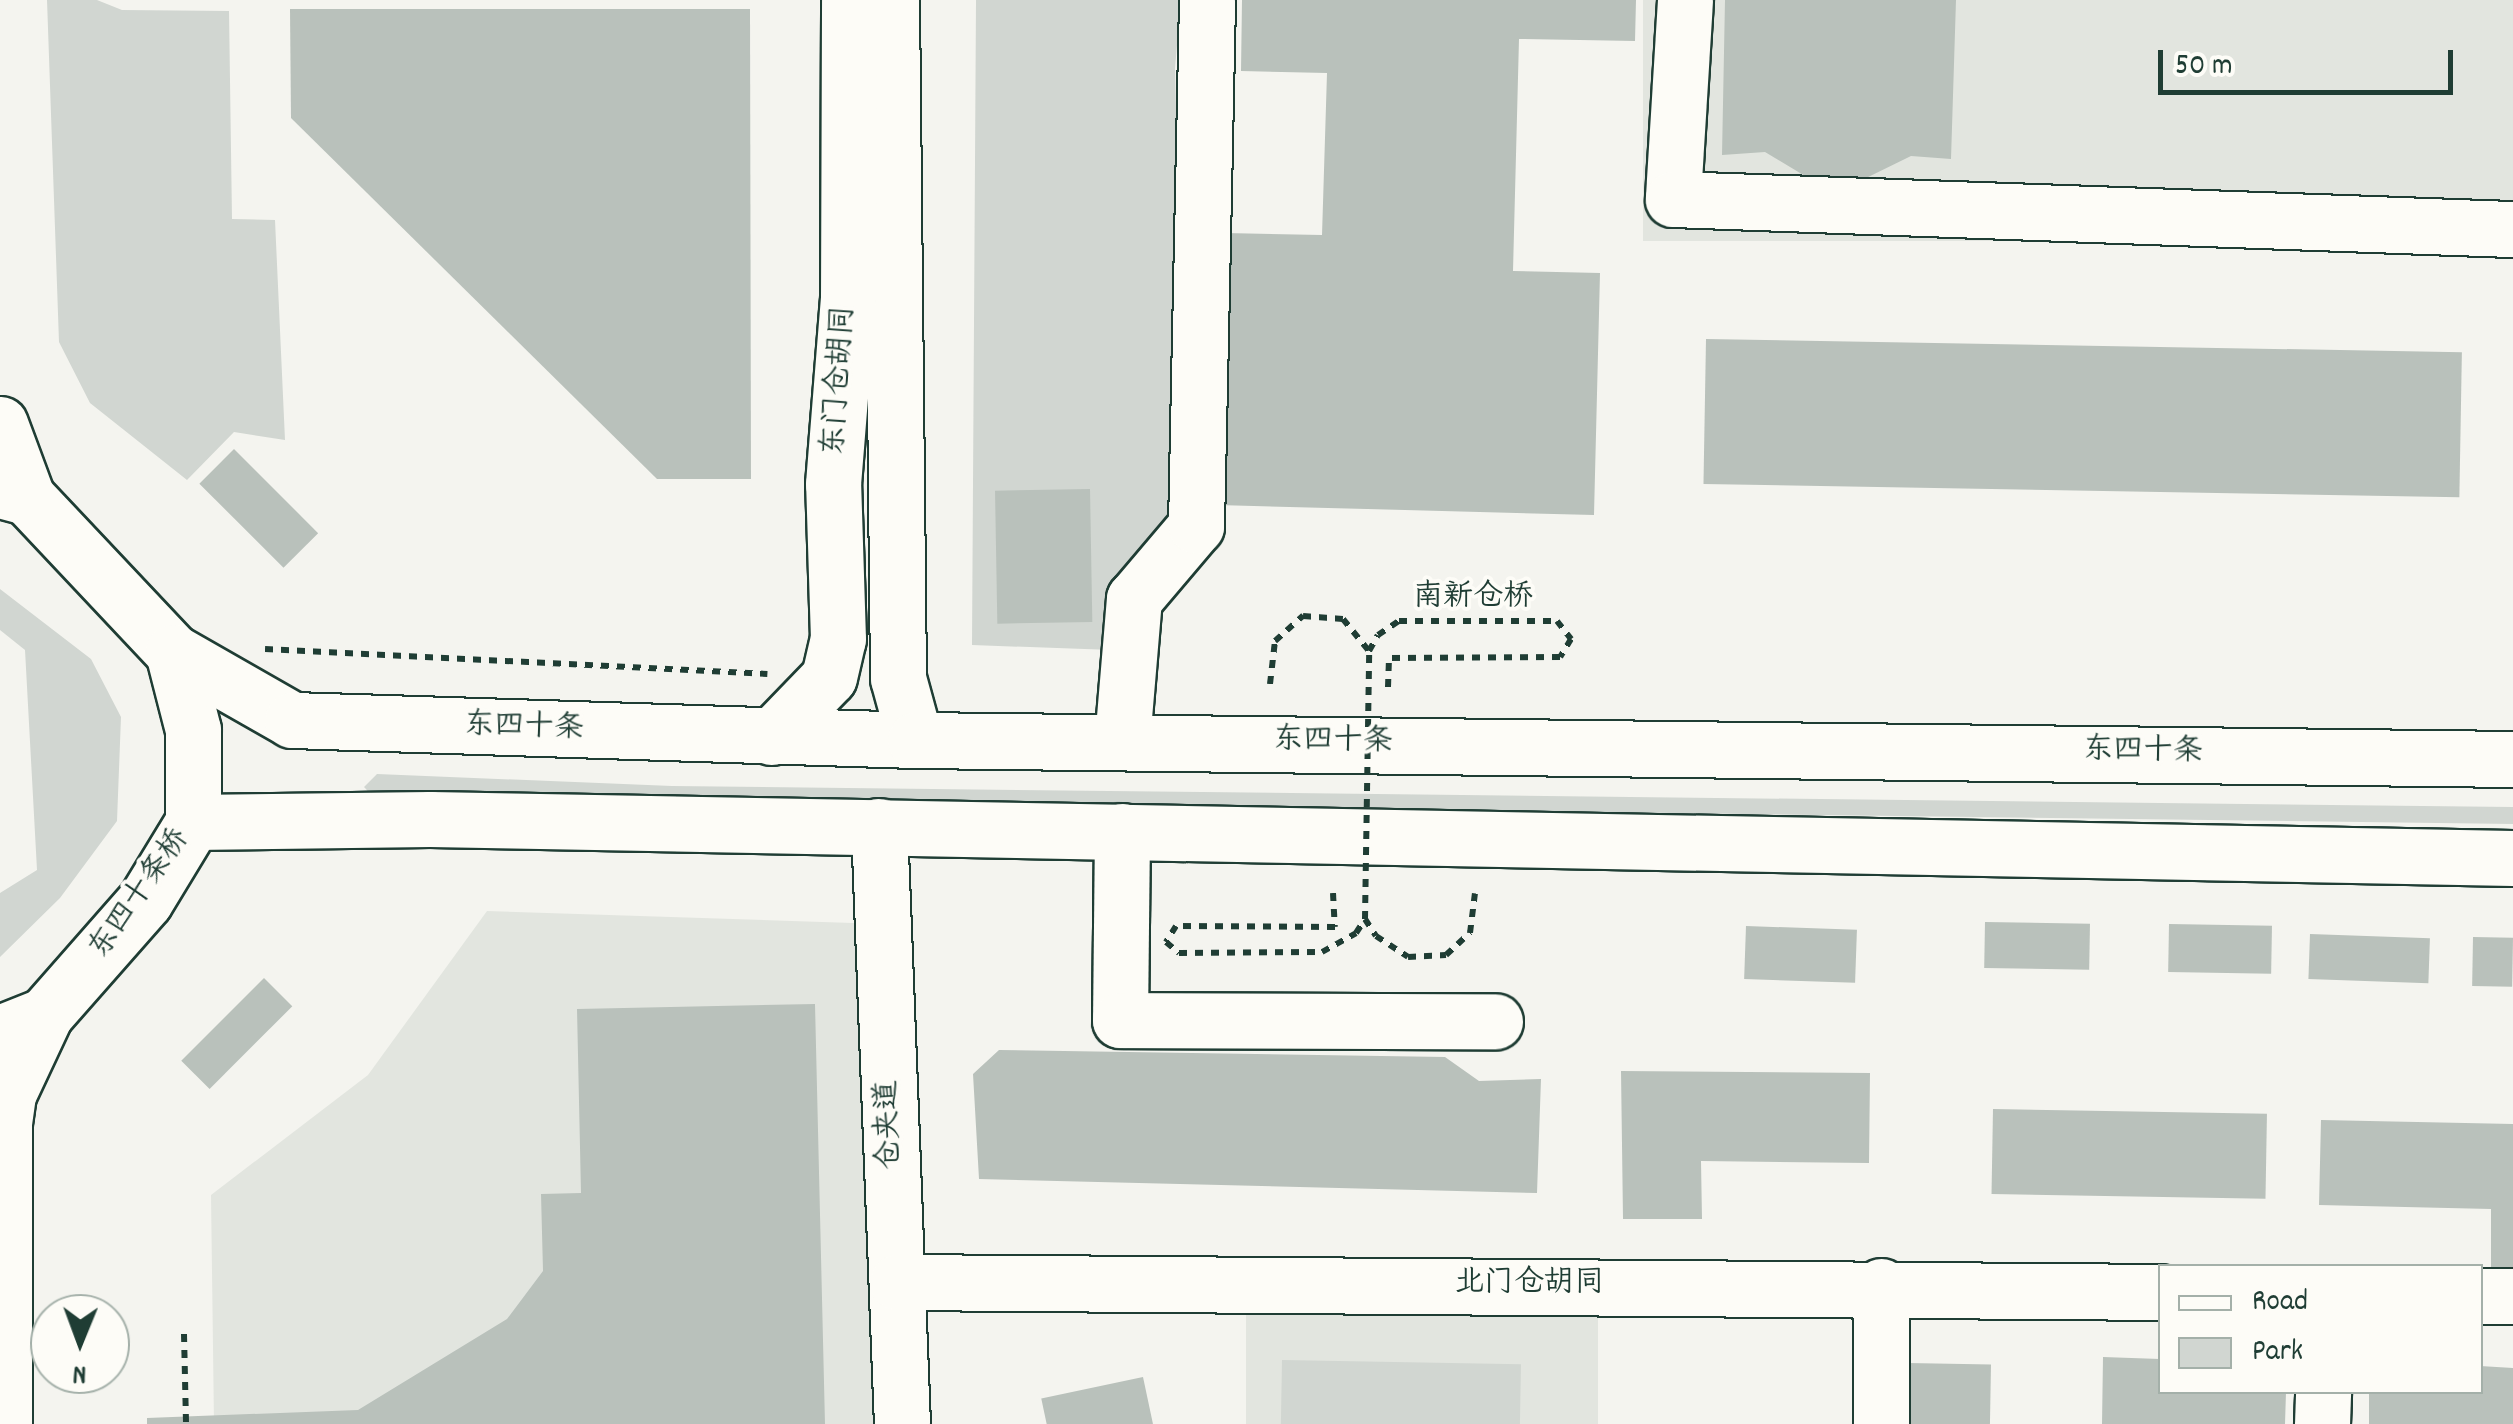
<!DOCTYPE html>
<meta charset="utf-8">
<style>
body{margin:0}
#map{position:relative;width:2513px;height:1424px;overflow:hidden;background:#f4f4ef;font-family:Dekko,"LXGW WenKai TC",sans-serif}
div>[style]{position:absolute}
.built>*{inset:0;background:#e2e5df;transform-origin:0 0}
.green>*{inset:0;background:#d1d6d1;transform-origin:0 0}
.building>*{inset:0;background:#b9c1bb;transform-origin:0 0}
.path>*{height:6px;margin-top:-3px;transform-origin:0;background:repeating-linear-gradient(90deg,#1f3d34 0 8px,transparent 0 16px)}
.roads{filter:drop-shadow(2px 0 #1f3d34) drop-shadow(-2px 0 #1f3d34) drop-shadow(0 2px #1f3d34) drop-shadow(0 -2px #1f3d34)}
.minor>*{height:55px;margin:-27.5px;padding:0 27.5px;transform-origin:27.5px;border-radius:27.5px;background:#fdfcf7}
.major>*{height:55px;margin:-27.5px;padding:0 27.5px;transform-origin:27.5px;border-radius:27.5px;background:#fdfcf7}
.path-bridge>*{height:6px;margin-top:-3px;transform-origin:0;background:repeating-linear-gradient(90deg,#1f3d34 0 8px,transparent 0 16px)}
span{translate:-50% -50%;white-space:nowrap;text-align:center;line-height:1.15;-webkit-text-stroke:8px #fdfcf7;paint-order:stroke}
.street-label{font-size:30px;color:#1f3d34}
.legend{position:absolute;left:2158px;top:1264px;width:325px;height:130px;box-sizing:border-box;background:#fdfcf7;border:2px solid #a4b0a9;margin:0;padding:12px 18px;list-style:none;font-size:30px;color:#1f3d34}
.legend li{display:flex;align-items:center;gap:20px;height:50px}
.legend b{width:50px;border:2px solid #a4b0a9}
.north{position:absolute;left:30px;top:1294px;width:100px;height:100px;box-sizing:border-box;background:#fdfcf7;border:2px solid #a4b0a9;border-radius:50%;rotate:181deg;font-size:28px;font-weight:700;line-height:40px;text-align:center;color:#1f3d34}
.north::after{content:'';display:block;margin:auto;width:35px;height:45px;background:#1f3d34;clip-path:polygon(50% 0,100% 100%,50% 72%,0 100%)}
.scale{position:absolute;left:2158px;top:50px;width:295px;height:45px;box-sizing:border-box;border:5px solid #1f3d34;border-top:0;padding-left:12px;font-size:30px;line-height:35px;white-space:nowrap;color:#1f3d34;-webkit-text-stroke:8px #fdfcf7;paint-order:stroke}
</style>
<div id="map">
<div class="built">
<div style="left:1643px;top:0;width:870px;height:241px"></div>
<div style="clip-path:polygon(487px 911px,913px 925px,911px 1424px,214px 1424px,211px 1195px,368px 1075px)"></div>
<div style="left:1246px;top:1315px;width:352px;height:109px"></div>
</div>
<div class="green">
<div style="clip-path:polygon(47px 0,97px 0,122px 10px,229px 11px,232px 219px,275px 220px,285px 440px,234px 432px,187px 480px,90px 403px,59px 342px)"></div>
<div style="clip-path:polygon(976px 0,1181px 0,1175px 68px,1186px 521px,1112px 650px,972px 645px)"></div>
<div style="clip-path:polygon(0 589px,91px 659px,121px 717px,117px 821px,60px 898px,0 957px,0 893px,37px 870px,25px 650px,0 630px)"></div>
<div style="clip-path:polygon(377px 774px,672px 786px,2513px 807px,2513px 824px,670px 800px,379px 803px,364px 787px)"></div>
<div style="left:1282px;top:1360px;width:239px;height:64px;rotate:1deg"></div>
</div>
<div class="building">
<div style="clip-path:polygon(1242px 0,1636px 0,1635px 41px,1519px 39px,1513px 271px,1600px 273px,1594px 515px,1217px 505px,1225px 233px,1322px 235px,1327px 73px,1241px 71px)"></div>
<div style="clip-path:polygon(1725px 0,1956px 0,1951px 159px,1911px 156px,1858px 182px,1815px 182px,1765px 152px,1722px 155px)"></div>
<div style="clip-path:polygon(290px 9px,750px 9px,751px 479px,657px 479px,291px 118px)"></div>
<div style="left:1706px;top:339px;width:756px;height:145px;rotate:1deg"></div>
<div style="left:234px;top:449px;width:119px;height:49px;rotate:45deg"></div>
<div style="left:1090px;top:489px;width:133px;height:95px;rotate:89deg"></div>
<div style="left:1985px;top:922px;width:105px;height:46px;rotate:1deg"></div>
<div style="left:2169px;top:924px;width:103px;height:48px;rotate:1deg"></div>
<div style="left:1746px;top:926px;width:111px;height:53px;rotate:2deg"></div>
<div style="left:2310px;top:934px;width:120px;height:45px;rotate:2deg"></div>
<div style="left:2473px;top:937px;width:40px;height:49px;rotate:1deg"></div>
<div style="left:264px;top:978px;width:40px;height:117px;rotate:45deg"></div>
<div style="clip-path:polygon(815px 1004px,825px 1424px,147px 1424px,147px 1418px,358px 1410px,507px 1319px,543px 1271px,541px 1194px,581px 1193px,577px 1009px)"></div>
<div style="clip-path:polygon(999px 1050px,1445px 1057px,1479px 1081px,1541px 1079px,1537px 1193px,979px 1179px,973px 1074px)"></div>
<div style="clip-path:polygon(1621px 1071px,1870px 1073px,1869px 1163px,1701px 1161px,1702px 1219px,1623px 1219px)"></div>
<div style="left:1993px;top:1109px;width:274px;height:85px;rotate:1deg"></div>
<div style="clip-path:polygon(2321px 1120px,2513px 1124px,2513px 1268px,2491px 1267px,2491px 1209px,2319px 1205px)"></div>
<div style="clip-path:polygon(2103px 1357px,2160px 1359px,2160px 1392px,2286px 1392px,2285px 1424px,2102px 1424px)"></div>
<div style="left:1908px;top:1363px;width:83px;height:61px;rotate:1deg"></div>
<div style="clip-path:polygon(2480px 1366px,2513px 1368px,2513px 1424px,2369px 1424px,2369px 1392px,2480px 1392px)"></div>
<div style="left:1143px;top:1377px;width:48px;height:104px;rotate:78deg"></div>
</div>
<div class="path">
<div style="left:265px;top:649px;width:503px;rotate:2.85deg"></div>
<div style="left:1270px;top:684px;width:43px;rotate:-83.4deg"></div>
<div style="left:1275px;top:641px;width:38px;rotate:-42deg"></div>
<div style="left:1303px;top:616px;width:40px;rotate:4.3deg"></div>
<div style="left:1343px;top:619px;width:41px;rotate:50.9deg"></div>
<div style="left:1388px;top:687px;width:29px;rotate:-88deg"></div>
<div style="left:1333px;top:893px;width:34px;rotate:87deg"></div>
<div style="left:1365px;top:919px;width:20px;rotate:57deg"></div>
<div style="left:1376px;top:936px;width:38px;rotate:33deg"></div>
<div style="left:1408px;top:957px;width:38px;rotate:-3deg"></div>
<div style="left:1446px;top:955px;width:33px;rotate:-43deg"></div>
<div style="left:1470px;top:933px;width:40px;rotate:-82.9deg"></div>
<div style="left:184px;top:1334px;width:90px;rotate:88.7deg"></div>
</div>
<div class="roads">
<div class="minor">
<div style="left:891px;top:0;width:678px;rotate:89.41deg"></div>
<div style="left:898px;top:678px;width:64px;rotate:74.7deg"></div>
<div style="left:1685px;top:0;width:199px;rotate:93.5deg"></div>
<div style="left:1673px;top:199px;width:841px;rotate:2.05deg"></div>
<div style="left:771px;top:737px;width:83px;rotate:-46deg"></div>
<div style="left:829px;top:677px;width:39px;rotate:-77deg"></div>
<div style="left:838px;top:639px;width:155px;rotate:-91.8deg"></div>
<div style="left:833px;top:484px;width:186px;rotate:-85.4deg"></div>
<div style="left:848px;top:299px;width:299px;rotate:-89.8deg"></div>
<div style="left:1122px;top:741px;width:143px;rotate:-85.2deg"></div>
<div style="left:1134px;top:599px;width:96px;rotate:-49.7deg"></div>
<div style="left:1196px;top:526px;width:526px;rotate:-88.8deg"></div>
<div style="left:879px;top:826px;width:598px;rotate:87.8deg"></div>
<div style="left:1122px;top:831px;width:189px;rotate:90.6deg"></div>
<div style="left:1120px;top:1020px;width:375px;rotate:0.2deg"></div>
<div style="left:897px;top:1282px;width:1263px;rotate:0.45deg"></div>
<div style="left:2480px;top:1296px;width:33px"></div>
<div style="left:1881px;top:1424px;width:138px;rotate:-90deg"></div>
<div style="left:2322px;top:1424px;width:32px;rotate:-88deg"></div>
</div>
<div class="major">
<div style="left:0;top:424px;width:78px;rotate:69.7deg"></div>
<div style="left:0;top:490px;width:28px;rotate:15deg"></div>
<div style="left:27px;top:497px;width:213px;rotate:46.7deg"></div>
<div style="left:173px;top:652px;width:81px;rotate:75.6deg"></div>
<div style="left:193px;top:730px;width:92px;rotate:90deg"></div>
<div style="left:193px;top:822px;width:92px;rotate:121.3deg"></div>
<div style="left:145px;top:901px;width:152px;rotate:131.3deg"></div>
<div style="left:45px;top:1015px;width:48px;rotate:158.2deg"></div>
<div style="left:173px;top:652px;width:137px;rotate:29.7deg"></div>
<div style="left:292px;top:720px;width:623px;rotate:1.84deg"></div>
<div style="left:915px;top:740px;width:1598px;rotate:0.68deg"></div>
<div style="left:193px;top:822px;width:237px;rotate:-0.7deg"></div>
<div style="left:430px;top:819px;width:2083px;rotate:1.07deg"></div>
<div style="left:4px;top:1424px;width:301px;rotate:-90deg"></div>
<div style="left:4px;top:1123px;width:29px;rotate:-82deg"></div>
<div style="left:8px;top:1094px;width:87px;rotate:-64.9deg"></div>
</div>
</div>
<div class="path-bridge">
<div style="left:1335px;top:927px;width:159px;rotate:-179.6deg"></div>
<div style="left:1176px;top:926px;width:19px;rotate:122deg"></div>
<div style="left:1166px;top:942px;width:17px;rotate:40deg"></div>
<div style="left:1179px;top:953px;width:143px;rotate:-0.4deg"></div>
<div style="left:1322px;top:952px;width:39px;rotate:-29deg"></div>
<div style="left:1356px;top:933px;width:17px;rotate:-57deg"></div>
<div style="left:1365px;top:919px;width:268px;rotate:-89.1deg"></div>
<div style="left:1369px;top:651px;width:18px;rotate:-61deg"></div>
<div style="left:1378px;top:635px;width:25px;rotate:-34deg"></div>
<div style="left:1399px;top:621px;width:158px"></div>
<div style="left:1557px;top:621px;width:23px;rotate:52deg"></div>
<div style="left:1571px;top:639px;width:21px;rotate:121deg"></div>
<div style="left:1560px;top:657px;width:171px;rotate:179.7deg"></div>
</div>
<div class="street-label">
<span style="left:841px;top:381px;rotate:-86deg">东门仓胡同</span>
<span style="left:1473px;top:599px">南新仓桥</span>
<span style="left:524px;top:729px;rotate:2deg">东四十条</span>
<span style="left:1333px;top:743px;rotate:1deg">东四十条</span>
<span style="left:2143px;top:753px;rotate:1deg">东四十条</span>
<span style="left:141px;top:895px;rotate:-55deg">东四十条桥</span>
<span style="left:891px;top:1125px;rotate:-92deg">仓夹道</span>
<span style="left:1529px;top:1285px">北门仓胡同</span>
</div>
<ul class="legend">
<li><b style="height:12px;background:#fdfcf7"></b>Road</li>
<li><b style="height:28px;background:#d1d6d1"></b>Park</li>
</ul>
<div class="north">N</div>
<div class="scale">50 m</div>
</div>
